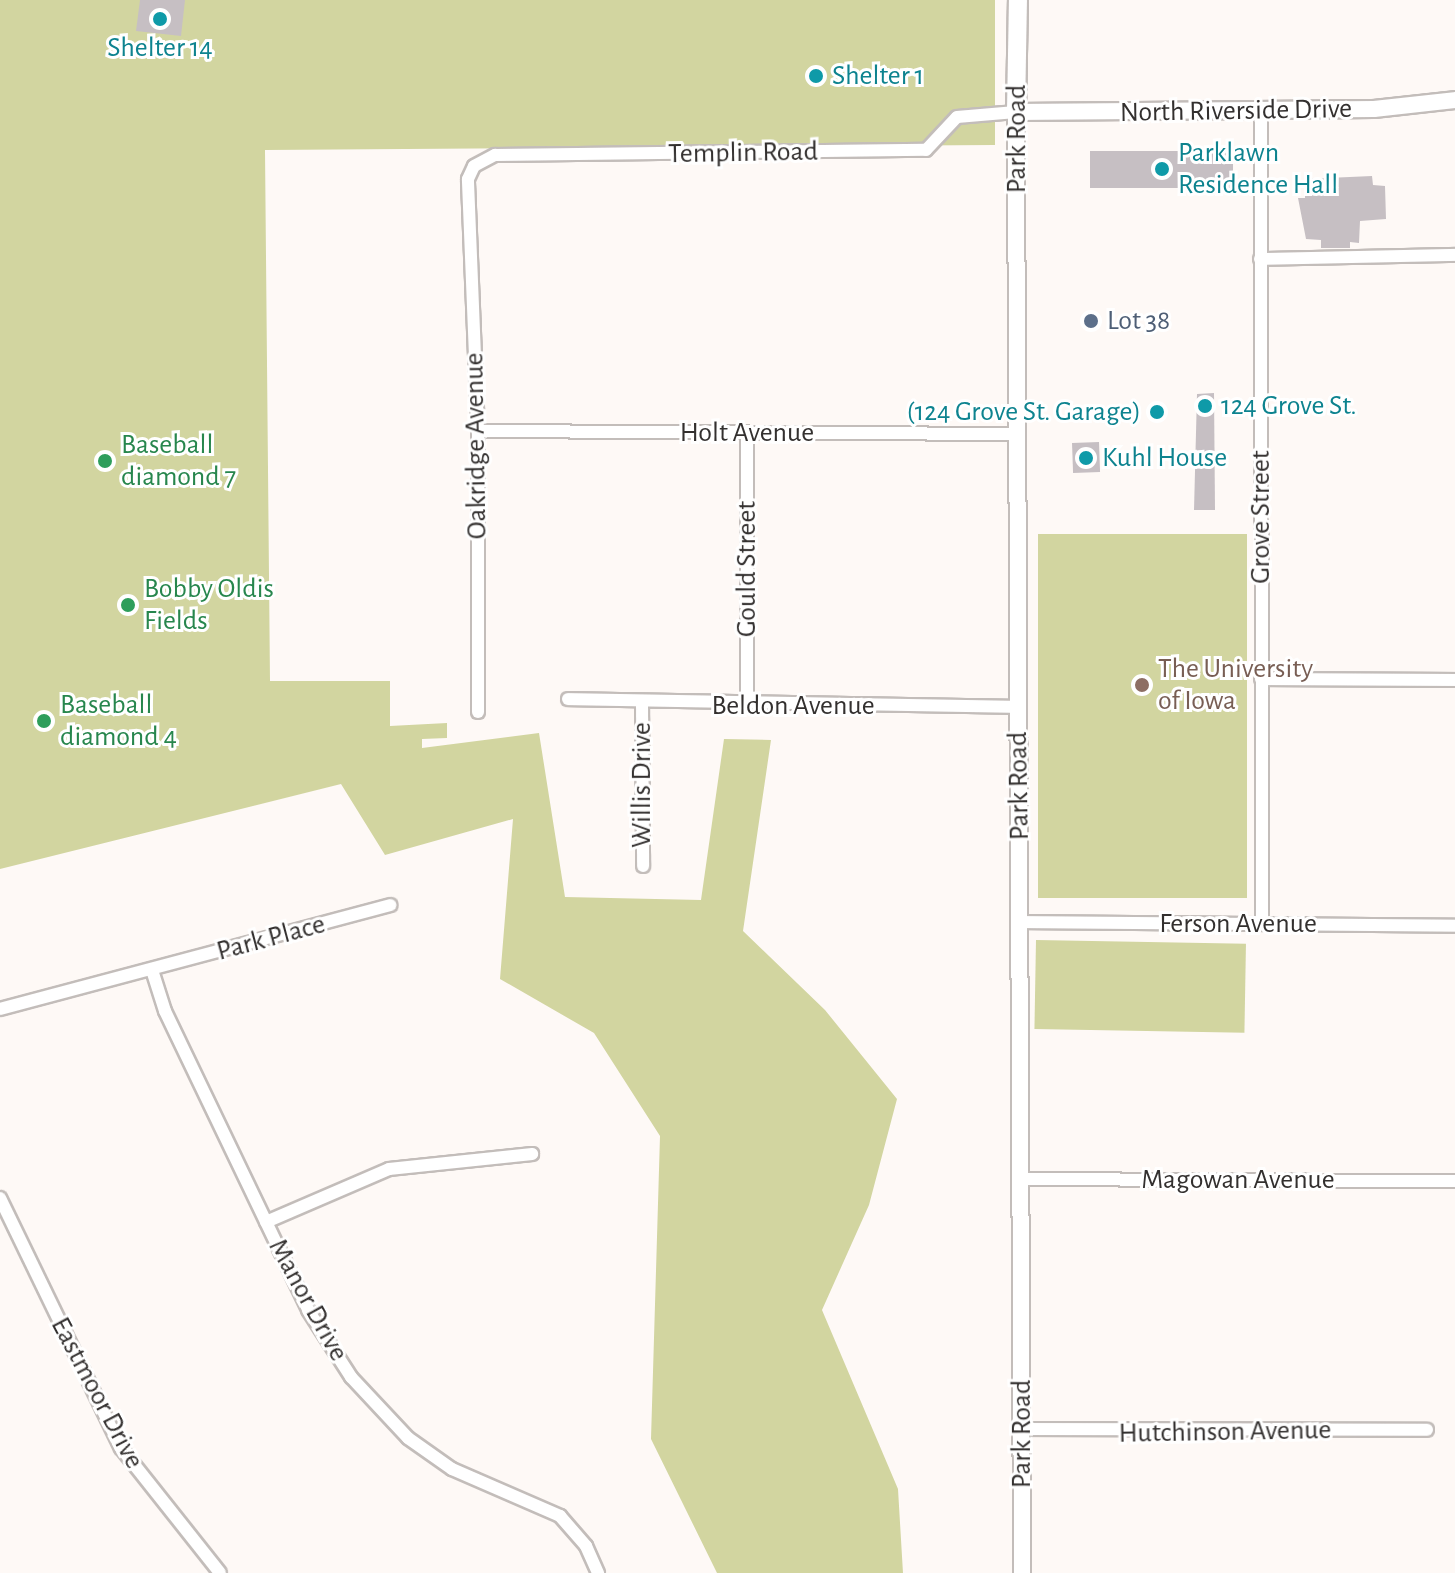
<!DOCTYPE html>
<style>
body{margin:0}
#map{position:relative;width:1455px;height:1573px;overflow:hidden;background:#fef9f6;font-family:"Alegreya Sans",sans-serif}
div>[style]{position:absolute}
.green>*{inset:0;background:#d2d5a0;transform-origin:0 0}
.building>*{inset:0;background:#c6bfc3;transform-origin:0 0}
.roads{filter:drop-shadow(2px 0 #c3bdba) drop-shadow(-2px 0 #c3bdba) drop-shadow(0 2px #c3bdba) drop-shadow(0 -2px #c3bdba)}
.minor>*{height:12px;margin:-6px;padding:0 6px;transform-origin:6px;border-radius:6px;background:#fff}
.tertiary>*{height:16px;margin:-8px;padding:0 8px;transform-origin:8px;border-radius:8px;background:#fff}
.secondary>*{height:18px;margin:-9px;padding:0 9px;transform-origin:9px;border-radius:9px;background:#fff}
.dots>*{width:22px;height:22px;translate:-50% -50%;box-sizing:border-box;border:4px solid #fff;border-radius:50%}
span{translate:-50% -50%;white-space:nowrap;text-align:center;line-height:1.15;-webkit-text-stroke:6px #fff;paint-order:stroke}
.culture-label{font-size:28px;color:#0d838f}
.left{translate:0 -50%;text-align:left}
.right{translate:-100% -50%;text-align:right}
.street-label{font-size:28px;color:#33302f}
.service-label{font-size:28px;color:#4e5e75}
.leisure-label{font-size:28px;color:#27864d}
.education-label{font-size:28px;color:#785e54}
</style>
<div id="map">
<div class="green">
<div style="clip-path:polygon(0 0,995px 0,995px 145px,265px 150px,270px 681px,390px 681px,390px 726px,447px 723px,447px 738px,422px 739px,422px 748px,539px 733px,565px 897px,701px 900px,724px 739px,771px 740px,743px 931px,825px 1010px,897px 1099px,869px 1205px,822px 1310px,898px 1489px,903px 1573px,717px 1573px,651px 1439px,660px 1136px,594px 1033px,500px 979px,513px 819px,385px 855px,341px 784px,0 869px)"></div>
<div style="left:1038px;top:534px;width:209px;height:364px"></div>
<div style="left:1036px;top:940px;width:210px;height:89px;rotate:1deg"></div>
</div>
<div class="building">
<div style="clip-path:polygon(140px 0,185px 0,181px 36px,136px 31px)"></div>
<div style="left:1090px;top:151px;width:143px;height:37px"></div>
<div style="clip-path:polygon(1372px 176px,1373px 185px,1385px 186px,1386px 219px,1360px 221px,1359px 243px,1350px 242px,1350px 248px,1321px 248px,1321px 240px,1306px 239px,1298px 198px,1305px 198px,1305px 179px)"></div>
<div style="clip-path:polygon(1214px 393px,1215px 510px,1194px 510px,1197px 394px)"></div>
<div style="left:1099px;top:442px;width:30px;height:27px;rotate:88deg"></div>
</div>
<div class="roads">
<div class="minor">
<div style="left:1261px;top:111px;width:813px;rotate:89.93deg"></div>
<div style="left:1260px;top:259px;width:195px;rotate:-1.2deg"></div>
<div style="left:478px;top:431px;width:539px;rotate:0.32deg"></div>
<div style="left:1261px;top:679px;width:194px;rotate:0.3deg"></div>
<div style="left:568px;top:699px;width:450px;rotate:1deg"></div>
<div style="left:642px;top:704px;width:162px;rotate:89.6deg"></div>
<div style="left:747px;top:706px;width:273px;rotate:-90deg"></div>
<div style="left:478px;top:712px;width:281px;rotate:-90deg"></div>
<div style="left:478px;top:431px;width:252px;rotate:-92.3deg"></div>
<div style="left:468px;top:179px;width:14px;rotate:-65deg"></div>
<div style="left:474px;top:166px;width:24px;rotate:-28deg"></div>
<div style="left:495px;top:155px;width:431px;rotate:-0.7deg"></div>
<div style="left:926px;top:150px;width:45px;rotate:-46.8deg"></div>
<div style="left:957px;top:117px;width:59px;rotate:-4.8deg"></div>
<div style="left:1021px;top:922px;width:434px;rotate:0.5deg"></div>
<div style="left:152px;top:970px;width:43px;rotate:72.4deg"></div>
<div style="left:165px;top:1011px;width:331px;rotate:64.4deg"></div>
<div style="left:308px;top:1310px;width:80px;rotate:57.3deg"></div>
<div style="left:351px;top:1377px;width:83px;rotate:46.9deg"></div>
<div style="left:408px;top:1438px;width:54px;rotate:35.2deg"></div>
<div style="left:452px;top:1469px;width:118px;rotate:23.5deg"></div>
<div style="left:560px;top:1516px;width:40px;rotate:49deg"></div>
<div style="left:586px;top:1546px;width:30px;rotate:66deg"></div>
<div style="left:0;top:1009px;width:404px;rotate:-14.9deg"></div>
<div style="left:1022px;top:1179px;width:433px;rotate:0.3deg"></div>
<div style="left:0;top:1198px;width:278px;rotate:64.2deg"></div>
<div style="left:121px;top:1448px;width:159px;rotate:51.6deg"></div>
<div style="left:266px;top:1222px;width:134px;rotate:-23.3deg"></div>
<div style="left:389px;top:1169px;width:144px;rotate:-6deg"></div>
<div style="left:1022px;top:1429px;width:405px;rotate:0.1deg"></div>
</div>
<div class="tertiary">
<div style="left:1022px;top:1573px;width:1461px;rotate:-90.24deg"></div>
<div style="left:1016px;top:112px;width:358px;rotate:-0.5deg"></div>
<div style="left:1374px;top:109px;width:81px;rotate:-6.3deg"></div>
</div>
<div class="secondary">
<div style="left:1016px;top:112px;width:112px;rotate:-89deg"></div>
</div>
</div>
<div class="dots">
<div style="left:160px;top:19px;background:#0f9aa8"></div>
<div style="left:816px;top:76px;background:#0f9aa8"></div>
<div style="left:1162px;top:169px;background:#0f9aa8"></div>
<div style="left:1091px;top:321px;background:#5c6f8a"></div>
<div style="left:1205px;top:406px;background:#0f9aa8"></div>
<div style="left:1157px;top:412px;background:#0f9aa8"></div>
<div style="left:1086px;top:458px;background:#0f9aa8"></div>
<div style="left:105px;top:461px;background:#2e9e5b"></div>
<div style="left:128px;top:605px;background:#2e9e5b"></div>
<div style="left:1142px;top:685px;background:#8d6e63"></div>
<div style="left:44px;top:721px;background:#2e9e5b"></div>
</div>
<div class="culture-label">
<span style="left:160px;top:48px">Shelter 14</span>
<span class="left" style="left:832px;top:76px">Shelter 1</span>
<span class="left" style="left:1178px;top:169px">Parklawn<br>Residence Hall</span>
<span class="left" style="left:1221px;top:406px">124 Grove St.</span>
<span class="right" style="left:1141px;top:412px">(124 Grove St. Garage)</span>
<span class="left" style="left:1102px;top:458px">Kuhl House</span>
</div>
<div class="street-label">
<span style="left:1236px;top:111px;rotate:-1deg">North Riverside Drive</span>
<span style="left:1017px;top:139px;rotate:-90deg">Park Road</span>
<span style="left:743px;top:153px;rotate:-1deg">Templin Road</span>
<span style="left:747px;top:433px">Holt Avenue</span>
<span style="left:476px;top:446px;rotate:-91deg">Oakridge Avenue</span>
<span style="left:1261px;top:517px;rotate:-90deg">Grove Street</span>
<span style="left:747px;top:569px;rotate:-90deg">Gould Street</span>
<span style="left:793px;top:706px">Beldon Avenue</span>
<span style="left:642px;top:785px;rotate:-90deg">Willis Drive</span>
<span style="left:1019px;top:786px;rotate:-91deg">Park Road</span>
<span style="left:1238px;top:924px">Ferson Avenue</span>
<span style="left:271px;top:938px;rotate:-15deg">Park Place</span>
<span style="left:1238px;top:1180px">Magowan Avenue</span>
<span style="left:308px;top:1300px;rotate:61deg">Manor Drive</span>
<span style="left:97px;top:1393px;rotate:62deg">Eastmoor Drive</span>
<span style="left:1225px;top:1432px;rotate:-1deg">Hutchinson Avenue</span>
<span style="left:1022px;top:1434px;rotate:-90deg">Park Road</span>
</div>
<div class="service-label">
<span class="left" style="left:1107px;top:321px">Lot 38</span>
</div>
<div class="leisure-label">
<span class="left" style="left:121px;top:461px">Baseball<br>diamond 7</span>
<span class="left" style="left:144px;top:605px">Bobby Oldis<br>Fields</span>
<span class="left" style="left:60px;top:721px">Baseball<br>diamond 4</span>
</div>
<div class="education-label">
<span class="left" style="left:1158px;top:685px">The University<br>of Iowa</span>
</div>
</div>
